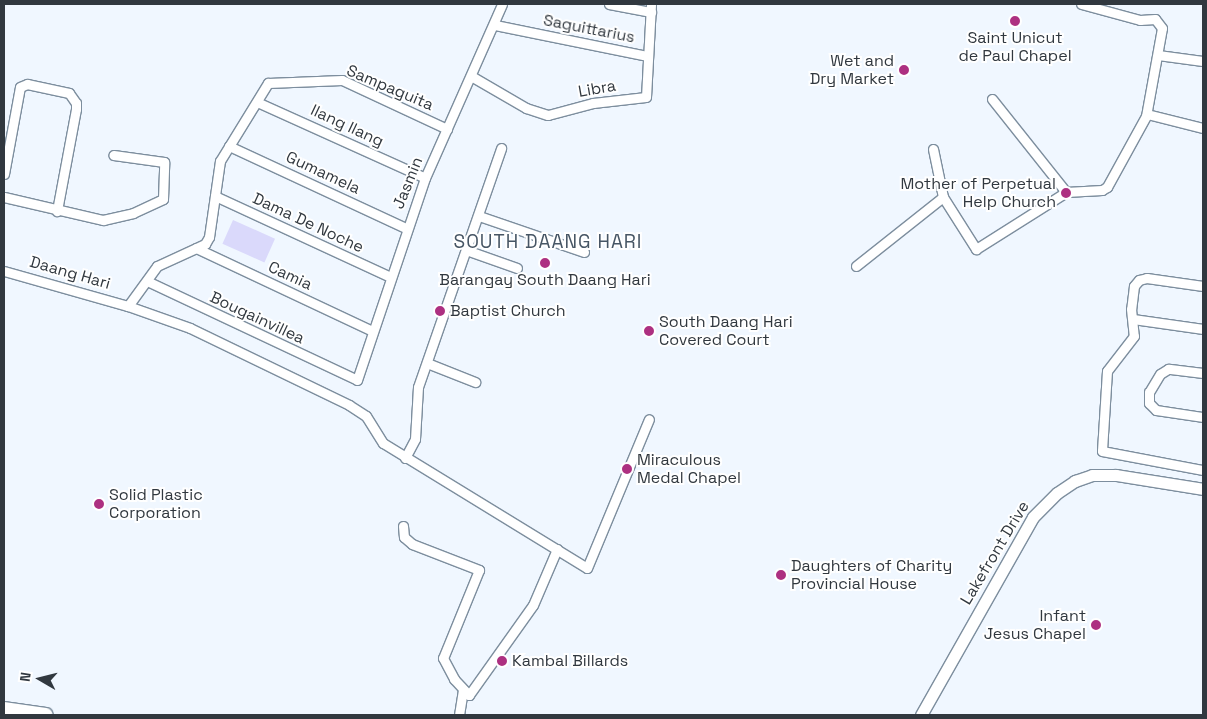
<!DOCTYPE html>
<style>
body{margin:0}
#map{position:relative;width:1207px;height:719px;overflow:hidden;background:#f0f7ff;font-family:"Space Grotesk",sans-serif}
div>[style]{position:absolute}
.green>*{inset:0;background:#dad9fb;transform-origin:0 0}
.roads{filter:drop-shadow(1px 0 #7d8e9e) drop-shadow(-1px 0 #7d8e9e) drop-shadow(0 1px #7d8e9e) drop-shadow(0 -1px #7d8e9e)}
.minor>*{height:9px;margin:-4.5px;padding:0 4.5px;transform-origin:4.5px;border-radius:4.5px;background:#fff}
.tertiary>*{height:11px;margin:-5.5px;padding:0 5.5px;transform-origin:5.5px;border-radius:5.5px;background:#fff}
.secondary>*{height:14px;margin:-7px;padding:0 7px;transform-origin:7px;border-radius:7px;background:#fff}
.dots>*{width:14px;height:14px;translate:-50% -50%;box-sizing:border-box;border:2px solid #fff;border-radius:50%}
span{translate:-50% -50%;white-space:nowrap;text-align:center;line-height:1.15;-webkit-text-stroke:4px #fff;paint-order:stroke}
.street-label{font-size:16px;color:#31383f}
.poi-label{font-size:16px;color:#31383f}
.right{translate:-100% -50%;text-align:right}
.left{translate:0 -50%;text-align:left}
.quarter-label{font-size:19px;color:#475665;letter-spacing:1px}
.frame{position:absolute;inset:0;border:5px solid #31383f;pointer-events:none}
.north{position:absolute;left:15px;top:654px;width:50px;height:50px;-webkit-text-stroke:4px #fff;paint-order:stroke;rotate:278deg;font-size:14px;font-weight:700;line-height:20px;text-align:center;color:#31383f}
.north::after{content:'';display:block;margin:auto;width:18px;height:22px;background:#31383f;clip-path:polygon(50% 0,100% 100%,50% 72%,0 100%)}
</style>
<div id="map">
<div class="green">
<div style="left:233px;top:220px;width:46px;height:26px;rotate:24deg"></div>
</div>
<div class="roads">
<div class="minor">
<div style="left:609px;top:4px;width:43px;rotate:10.8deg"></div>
<div style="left:495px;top:25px;width:156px;rotate:11.5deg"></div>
<div style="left:1158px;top:55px;width:45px;rotate:7.6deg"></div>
<div style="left:471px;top:76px;width:64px;rotate:30.2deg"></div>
<div style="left:526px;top:108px;width:23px;rotate:18deg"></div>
<div style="left:548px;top:115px;width:47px;rotate:-14.9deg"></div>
<div style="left:593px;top:103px;width:53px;rotate:-6.5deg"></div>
<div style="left:646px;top:97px;width:93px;rotate:-86.9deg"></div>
<div style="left:992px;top:99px;width:119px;rotate:51.5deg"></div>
<div style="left:257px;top:102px;width:184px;rotate:24.3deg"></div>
<div style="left:1147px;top:114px;width:58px;rotate:14deg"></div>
<div style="left:229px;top:146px;width:195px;rotate:24.9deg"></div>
<div style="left:933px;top:149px;width:49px;rotate:78.2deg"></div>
<div style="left:943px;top:197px;width:62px;rotate:57.6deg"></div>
<div style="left:976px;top:249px;width:107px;rotate:-32.3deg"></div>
<div style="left:1066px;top:192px;width:36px;rotate:-3deg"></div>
<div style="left:1102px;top:190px;width:6px;rotate:-31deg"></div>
<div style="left:1107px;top:187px;width:81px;rotate:-61.2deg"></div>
<div style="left:1146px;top:116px;width:89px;rotate:-79.7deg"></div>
<div style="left:1162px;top:28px;width:11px;rotate:-128deg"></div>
<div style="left:1155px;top:19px;width:15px;rotate:176deg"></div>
<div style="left:1140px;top:20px;width:61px;rotate:-164.8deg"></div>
<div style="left:4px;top:174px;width:88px;rotate:-79.6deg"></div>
<div style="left:20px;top:87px;width:8px;rotate:-23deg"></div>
<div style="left:27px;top:84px;width:43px;rotate:12.1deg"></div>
<div style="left:69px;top:93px;width:12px;rotate:55deg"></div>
<div style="left:76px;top:103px;width:6px;rotate:90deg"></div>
<div style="left:76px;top:109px;width:104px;rotate:100.6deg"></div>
<div style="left:215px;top:196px;width:193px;rotate:24.8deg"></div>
<div style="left:4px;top:197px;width:102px;rotate:13.1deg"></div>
<div style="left:103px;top:220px;width:31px;rotate:-13deg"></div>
<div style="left:133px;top:213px;width:33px;rotate:-25deg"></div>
<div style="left:163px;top:199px;width:37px;rotate:-88deg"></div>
<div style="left:164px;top:162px;width:51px;rotate:-172.2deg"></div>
<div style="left:479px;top:216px;width:111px;rotate:18.9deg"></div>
<div style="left:196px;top:248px;width:195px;rotate:25.2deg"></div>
<div style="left:466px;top:250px;width:54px;rotate:19.4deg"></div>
<div style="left:856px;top:266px;width:111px;rotate:-38.4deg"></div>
<div style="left:4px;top:271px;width:129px;rotate:15.8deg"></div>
<div style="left:128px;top:306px;width:66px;rotate:19.5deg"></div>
<div style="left:190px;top:328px;width:177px;rotate:25.8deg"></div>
<div style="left:349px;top:405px;width:20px;rotate:33deg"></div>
<div style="left:366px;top:416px;width:32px;rotate:58deg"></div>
<div style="left:383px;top:443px;width:239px;rotate:31.5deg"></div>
<div style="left:587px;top:568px;width:161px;rotate:-67.4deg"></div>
<div style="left:147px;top:281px;width:232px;rotate:25.2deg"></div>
<div style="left:357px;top:380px;width:213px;rotate:-71.4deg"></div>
<div style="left:425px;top:178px;width:190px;rotate:-66.1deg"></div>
<div style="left:1203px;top:286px;width:57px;rotate:-171.9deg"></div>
<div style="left:1147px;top:278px;width:8px;rotate:166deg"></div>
<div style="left:1139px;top:280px;width:8px;rotate:130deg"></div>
<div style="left:1134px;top:286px;width:23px;rotate:97deg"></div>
<div style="left:1131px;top:309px;width:27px;rotate:84deg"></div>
<div style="left:1134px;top:336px;width:44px;rotate:127.6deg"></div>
<div style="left:1107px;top:371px;width:80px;rotate:93.6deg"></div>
<div style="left:1102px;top:451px;width:103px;rotate:10.7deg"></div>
<div style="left:128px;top:306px;width:49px;rotate:-54.1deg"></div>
<div style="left:157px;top:266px;width:53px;rotate:-24.6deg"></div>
<div style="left:205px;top:244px;width:8px;rotate:-60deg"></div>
<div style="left:209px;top:237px;width:77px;rotate:-81.8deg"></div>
<div style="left:220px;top:161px;width:92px;rotate:-58.4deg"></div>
<div style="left:268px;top:83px;width:74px;rotate:-2.3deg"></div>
<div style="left:342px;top:80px;width:116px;rotate:25deg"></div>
<div style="left:1133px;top:319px;width:71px;rotate:8.1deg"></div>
<div style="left:427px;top:363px;width:52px;rotate:21.6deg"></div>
<div style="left:1203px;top:373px;width:35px;rotate:-173deg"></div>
<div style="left:1168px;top:369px;width:9px;rotate:148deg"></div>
<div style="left:1160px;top:374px;width:21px;rotate:121deg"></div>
<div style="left:1149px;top:392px;width:11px;rotate:90deg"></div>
<div style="left:1149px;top:403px;width:10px;rotate:45deg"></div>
<div style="left:1156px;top:410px;width:48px;rotate:8.5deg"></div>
<div style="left:405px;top:458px;width:21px;rotate:-62deg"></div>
<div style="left:415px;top:439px;width:52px;rotate:-86.7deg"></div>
<div style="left:418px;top:387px;width:253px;rotate:-70.8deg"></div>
<div style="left:403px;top:526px;width:11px;rotate:85deg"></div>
<div style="left:404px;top:537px;width:11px;rotate:41deg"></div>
<div style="left:412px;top:544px;width:72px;rotate:21.2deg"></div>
<div style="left:479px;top:570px;width:95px;rotate:112.2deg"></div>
<div style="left:443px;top:658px;width:24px;rotate:62deg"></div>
<div style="left:454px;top:679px;width:22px;rotate:47deg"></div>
<div style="left:469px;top:695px;width:110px;rotate:-54.6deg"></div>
<div style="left:533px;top:605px;width:61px;rotate:-66.8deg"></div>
<div style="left:459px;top:715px;width:26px;rotate:-81deg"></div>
</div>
<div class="tertiary">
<div style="left:921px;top:715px;width:227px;rotate:-60.5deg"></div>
<div style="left:1033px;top:517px;width:34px;rotate:-45deg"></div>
<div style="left:1057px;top:493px;width:22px;rotate:-34deg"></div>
<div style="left:1075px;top:481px;width:18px;rotate:-19deg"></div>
<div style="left:1092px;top:475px;width:24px"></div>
<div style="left:1116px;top:475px;width:88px;rotate:9.1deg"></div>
</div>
<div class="secondary">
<div style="left:4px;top:709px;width:42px;rotate:8.1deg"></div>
</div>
</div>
<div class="dots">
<div style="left:1015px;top:21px;background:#ad3081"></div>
<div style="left:904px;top:70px;background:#ad3081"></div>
<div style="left:1066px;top:193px;background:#ad3081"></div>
<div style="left:545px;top:263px;background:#ad3081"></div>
<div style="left:440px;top:311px;background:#ad3081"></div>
<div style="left:649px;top:331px;background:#ad3081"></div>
<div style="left:627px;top:469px;background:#ad3081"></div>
<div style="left:99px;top:504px;background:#ad3081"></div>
<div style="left:781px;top:575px;background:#ad3081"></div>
<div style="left:1096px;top:625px;background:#ad3081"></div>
<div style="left:502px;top:661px;background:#ad3081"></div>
</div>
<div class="street-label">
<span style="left:589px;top:29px;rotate:11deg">Saguittarius</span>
<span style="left:390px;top:88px;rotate:23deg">Sampaguita</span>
<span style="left:597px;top:89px;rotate:-10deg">Libra</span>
<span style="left:347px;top:126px;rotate:25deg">Ilang Ilang</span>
<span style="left:323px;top:173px;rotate:25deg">Gumamela</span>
<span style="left:408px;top:183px;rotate:-68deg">Jasmin</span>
<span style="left:308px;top:223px;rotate:25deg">Dama De Noche</span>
<span style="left:70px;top:273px;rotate:16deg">Daang Hari</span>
<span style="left:290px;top:276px;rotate:25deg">Camia</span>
<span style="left:257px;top:318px;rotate:25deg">Bougainvillea</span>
<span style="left:995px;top:553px;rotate:-59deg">Lakefront Drive</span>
</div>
<div class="poi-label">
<span style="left:1015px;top:47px">Saint Unicut<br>de Paul Chapel</span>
<span class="right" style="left:894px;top:70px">Wet and<br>Dry Market</span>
<span class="right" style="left:1056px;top:193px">Mother of Perpetual<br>Help Church</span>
<span style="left:545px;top:280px">Barangay South Daang Hari</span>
<span class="left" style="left:450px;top:311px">Baptist Church</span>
<span class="left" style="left:659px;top:331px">South Daang Hari<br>Covered Court</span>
<span class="left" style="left:637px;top:469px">Miraculous<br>Medal Chapel</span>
<span class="left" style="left:109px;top:504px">Solid Plastic<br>Corporation</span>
<span class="left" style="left:791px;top:575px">Daughters of Charity<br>Provincial House</span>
<span class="right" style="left:1086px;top:625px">Infant<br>Jesus Chapel</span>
<span class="left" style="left:512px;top:661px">Kambal Billards</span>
</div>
<div class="quarter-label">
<span style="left:548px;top:242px">SOUTH DAANG HARI</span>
</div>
<div class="frame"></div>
<div class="north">N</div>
</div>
